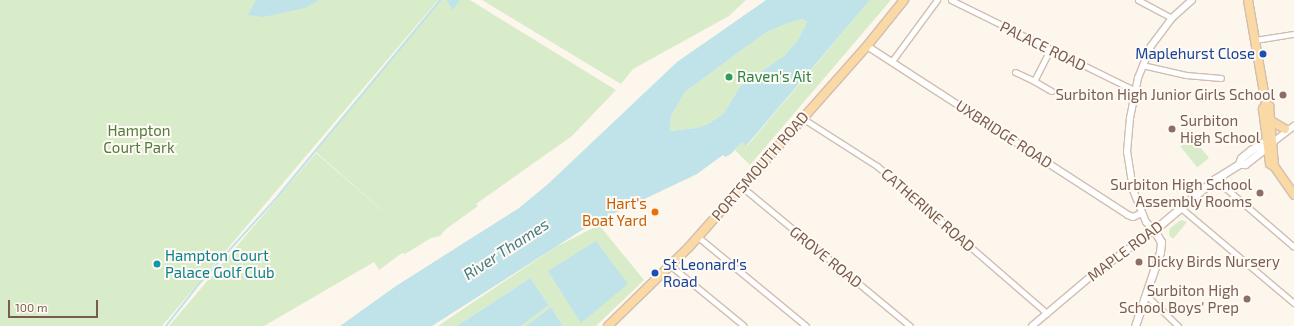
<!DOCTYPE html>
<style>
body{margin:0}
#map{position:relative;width:1294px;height:326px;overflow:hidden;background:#fdf6ec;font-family:"Exo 2",sans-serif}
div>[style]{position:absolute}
.green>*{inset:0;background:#d8ecc9;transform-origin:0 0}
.water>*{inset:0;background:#bfe3e8}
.stream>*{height:2px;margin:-1px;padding:0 1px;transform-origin:1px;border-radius:1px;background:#bfe3e8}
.roads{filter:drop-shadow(1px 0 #d1beb0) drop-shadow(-1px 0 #d1beb0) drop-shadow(0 1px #d1beb0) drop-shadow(0 -1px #d1beb0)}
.minor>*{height:5px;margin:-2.5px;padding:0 2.5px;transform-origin:2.5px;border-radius:2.5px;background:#fff}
.tertiary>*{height:6px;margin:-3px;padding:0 3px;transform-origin:3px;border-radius:3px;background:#fff}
.secondary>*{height:7px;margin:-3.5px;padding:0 3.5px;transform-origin:3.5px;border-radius:3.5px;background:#fff}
.primary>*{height:8px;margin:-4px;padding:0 4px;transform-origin:4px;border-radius:4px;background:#fbd9a5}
.dots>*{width:11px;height:11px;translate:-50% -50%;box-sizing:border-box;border:2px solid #fffaf3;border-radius:50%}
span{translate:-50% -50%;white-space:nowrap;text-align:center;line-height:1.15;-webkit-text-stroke:4px #fffaf3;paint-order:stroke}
.street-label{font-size:15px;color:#7a5c4d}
.transit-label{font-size:15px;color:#164399}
.right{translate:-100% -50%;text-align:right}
.left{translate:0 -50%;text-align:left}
.leisure-label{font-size:15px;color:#27864d}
.education-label{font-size:15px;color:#785e54}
.park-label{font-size:15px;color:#537a41}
.food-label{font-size:15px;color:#c56008}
.culture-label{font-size:15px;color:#0d838f}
.water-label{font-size:16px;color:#437c86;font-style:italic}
.scale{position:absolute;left:8px;top:300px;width:90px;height:18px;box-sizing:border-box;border:2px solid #7a5c4d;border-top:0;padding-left:5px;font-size:12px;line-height:14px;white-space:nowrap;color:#7a5c4d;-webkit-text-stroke:3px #fffaf3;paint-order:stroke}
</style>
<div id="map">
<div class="green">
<div style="clip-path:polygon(0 0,438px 0,162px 326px,0 326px)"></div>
<div style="clip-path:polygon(439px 0,470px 0,616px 90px,572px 136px,476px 204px,478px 206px,446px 229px,440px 236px,431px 238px,405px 254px,402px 253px,379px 270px,374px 262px,264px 326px,169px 326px,316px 153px,408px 233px,316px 152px)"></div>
<div style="clip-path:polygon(482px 0,746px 0,729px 16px,633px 69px,621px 84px)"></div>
<div style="clip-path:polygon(870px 0,891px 0,750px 165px,735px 150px,742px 142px,747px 146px)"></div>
<div style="clip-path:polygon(803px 19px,807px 22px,798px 40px,784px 56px,741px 85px,724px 113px,708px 124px,696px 128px,670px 131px,671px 116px,685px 92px,765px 33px,788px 23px)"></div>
<div style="left:1192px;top:137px;width:27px;height:15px;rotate:51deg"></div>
<div style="clip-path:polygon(1181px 220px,1187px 222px,1173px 239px,1169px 235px,1170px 228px)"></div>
<div style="clip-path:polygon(599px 225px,644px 280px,596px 326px,563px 326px,551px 307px,526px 326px,521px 326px,549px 305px,530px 278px,457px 326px,438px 326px,554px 248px)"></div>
</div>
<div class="water">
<div style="clip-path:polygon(256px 0,319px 0,305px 8px,263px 17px,248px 15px)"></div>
<div style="clip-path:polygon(460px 0,453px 10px,447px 1px,447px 0)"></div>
<div style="clip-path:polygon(evenodd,766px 0,870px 0,746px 146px,742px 142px,731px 154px,725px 157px,723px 155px,697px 174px,590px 225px,432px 326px,340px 326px,396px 286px,519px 208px,548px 184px,677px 62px,766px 0,803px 19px,807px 22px,798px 40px,784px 56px,741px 85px,724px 113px,708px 124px,696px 128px,670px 131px,671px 116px,685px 92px,765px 33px,788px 23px,803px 19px)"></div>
<div style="clip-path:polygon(596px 241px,628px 284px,581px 323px,548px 271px)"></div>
<div style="clip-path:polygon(530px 278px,549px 305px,521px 326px,457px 326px)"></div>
<div style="clip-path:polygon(551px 307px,563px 326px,526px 326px)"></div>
</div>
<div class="stream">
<div style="left:166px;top:326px;width:52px;rotate:-52deg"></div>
<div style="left:198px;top:285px;width:120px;rotate:-48deg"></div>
<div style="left:278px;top:196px;width:254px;rotate:-50.4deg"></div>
</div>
<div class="roads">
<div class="minor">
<div style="left:951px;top:0;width:206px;rotate:26.2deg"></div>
<div style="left:1138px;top:0;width:38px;rotate:28deg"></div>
<div style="left:1255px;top:40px;width:39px;rotate:-9deg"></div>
<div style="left:892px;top:61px;width:76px;rotate:-53.6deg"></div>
<div style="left:1142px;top:65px;width:45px;rotate:12.8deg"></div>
<div style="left:1186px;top:75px;width:35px;rotate:5deg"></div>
<div style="left:1015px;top:72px;width:21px;rotate:25deg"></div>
<div style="left:1034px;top:81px;width:35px;rotate:-63deg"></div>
<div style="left:1034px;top:81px;width:20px;rotate:30deg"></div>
<div style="left:802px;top:118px;width:89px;rotate:32.6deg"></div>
<div style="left:877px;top:166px;width:225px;rotate:40.9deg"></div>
<div style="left:1215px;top:179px;width:104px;rotate:40.7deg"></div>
<div style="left:742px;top:187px;width:218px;rotate:39.6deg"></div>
<div style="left:1181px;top:208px;width:148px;rotate:40.1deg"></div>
<div style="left:698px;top:237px;width:140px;rotate:39.5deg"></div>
<div style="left:671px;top:266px;width:94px;rotate:39.4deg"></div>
<div style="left:1146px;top:295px;width:45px;rotate:44.1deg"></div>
</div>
<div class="tertiary">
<div style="left:867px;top:46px;width:311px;rotate:32.9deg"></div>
<div style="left:1128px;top:215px;width:5px;rotate:22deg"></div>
<div style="left:1133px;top:217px;width:10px;rotate:-24deg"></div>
<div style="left:1272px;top:143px;width:28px;rotate:-38deg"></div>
<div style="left:1032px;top:326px;width:76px;rotate:-40.2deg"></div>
<div style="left:1090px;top:277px;width:79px;rotate:-36.3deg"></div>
<div style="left:1154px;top:230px;width:11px;rotate:-135deg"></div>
<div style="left:1146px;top:222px;width:35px;rotate:-112deg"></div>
<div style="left:1133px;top:189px;width:37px;rotate:-99deg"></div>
<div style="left:1127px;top:152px;width:34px;rotate:-85deg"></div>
<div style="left:1130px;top:118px;width:41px;rotate:-78.7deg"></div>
<div style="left:1138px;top:78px;width:35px;rotate:-68deg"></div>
<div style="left:1151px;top:46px;width:35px;rotate:-53deg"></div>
<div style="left:1172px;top:18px;width:27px;rotate:-42deg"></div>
</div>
<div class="secondary">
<div style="left:1239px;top:164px;width:6px;rotate:-72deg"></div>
<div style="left:1241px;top:158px;width:13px;rotate:-39deg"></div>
<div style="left:1251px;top:150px;width:22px;rotate:-32deg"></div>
<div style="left:1135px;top:326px;width:78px;rotate:-71.3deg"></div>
<div style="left:1160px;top:252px;width:10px;rotate:-84deg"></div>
<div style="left:1161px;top:242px;width:14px;rotate:-120deg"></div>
<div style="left:1154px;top:230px;width:80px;rotate:-39.9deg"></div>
<div style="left:1215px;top:179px;width:28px;rotate:-32deg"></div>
<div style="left:1239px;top:164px;width:6px"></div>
<div style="left:1245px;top:164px;width:33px;rotate:-38deg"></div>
</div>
<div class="primary">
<div style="left:1248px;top:0;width:106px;rotate:80.2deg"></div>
<div style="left:1266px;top:104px;width:4px;rotate:34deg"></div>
<div style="left:1269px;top:106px;width:60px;rotate:85.2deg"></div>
<div style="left:1266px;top:104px;width:6px;rotate:121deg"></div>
<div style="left:1263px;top:109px;width:55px;rotate:82.7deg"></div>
<div style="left:1270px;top:164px;width:4px;rotate:27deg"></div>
<div style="left:1274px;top:166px;width:35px;rotate:55deg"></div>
<div style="left:1271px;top:121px;width:16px;rotate:30deg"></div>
<div style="left:608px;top:326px;width:113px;rotate:-44.3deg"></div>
<div style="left:689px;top:247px;width:268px;rotate:-48.5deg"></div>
<div style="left:867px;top:46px;width:59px;rotate:-51.2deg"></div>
</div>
</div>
<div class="dots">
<div style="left:1263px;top:54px;background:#1a4fb4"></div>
<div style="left:729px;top:77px;background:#2e9e5b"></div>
<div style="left:1283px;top:95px;background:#8d6e63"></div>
<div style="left:1172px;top:129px;background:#8d6e63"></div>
<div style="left:1260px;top:193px;background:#8d6e63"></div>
<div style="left:655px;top:212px;background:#e8710a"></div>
<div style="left:1139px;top:262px;background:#8d6e63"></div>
<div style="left:157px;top:264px;background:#0f9aa8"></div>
<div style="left:655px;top:273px;background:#1a4fb4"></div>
<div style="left:1247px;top:299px;background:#8d6e63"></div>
</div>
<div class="street-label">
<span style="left:1043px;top:46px;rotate:26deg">PALACE ROAD</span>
<span style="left:1004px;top:134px;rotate:33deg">UXBRIDGE ROAD</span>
<span style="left:760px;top:166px;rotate:-49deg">PORTSMOUTH ROAD</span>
<span style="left:928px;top:210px;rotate:41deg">CATHERINE ROAD</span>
<span style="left:1125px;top:251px;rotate:-37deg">MAPLE ROAD</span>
<span style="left:826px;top:257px;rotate:39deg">GROVE ROAD</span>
</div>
<div class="transit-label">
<span class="right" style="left:1255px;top:54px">Maplehurst Close</span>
<span class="left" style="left:663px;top:273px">St Leonard's<br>Road</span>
</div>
<div class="leisure-label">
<span class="left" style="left:737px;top:77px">Raven's Ait</span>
</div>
<div class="education-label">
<span class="right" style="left:1275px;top:95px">Surbiton High Junior Girls School</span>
<span class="left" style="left:1180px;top:129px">Surbiton<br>High School</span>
<span class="right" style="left:1252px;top:193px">Surbiton High School<br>Assembly Rooms</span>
<span class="left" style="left:1147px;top:262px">Dicky Birds Nursery</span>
<span class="right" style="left:1239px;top:299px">Surbiton High<br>School Boys' Prep</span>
</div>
<div class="park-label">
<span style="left:139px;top:139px">Hampton<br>Court Park</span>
</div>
<div class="food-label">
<span class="right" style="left:647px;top:212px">Hart's<br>Boat Yard</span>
</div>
<div class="culture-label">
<span class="left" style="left:165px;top:264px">Hampton Court<br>Palace Golf Club</span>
</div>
<div class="water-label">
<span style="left:506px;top:249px;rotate:-33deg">River Thames</span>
</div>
<div class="scale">100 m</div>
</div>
